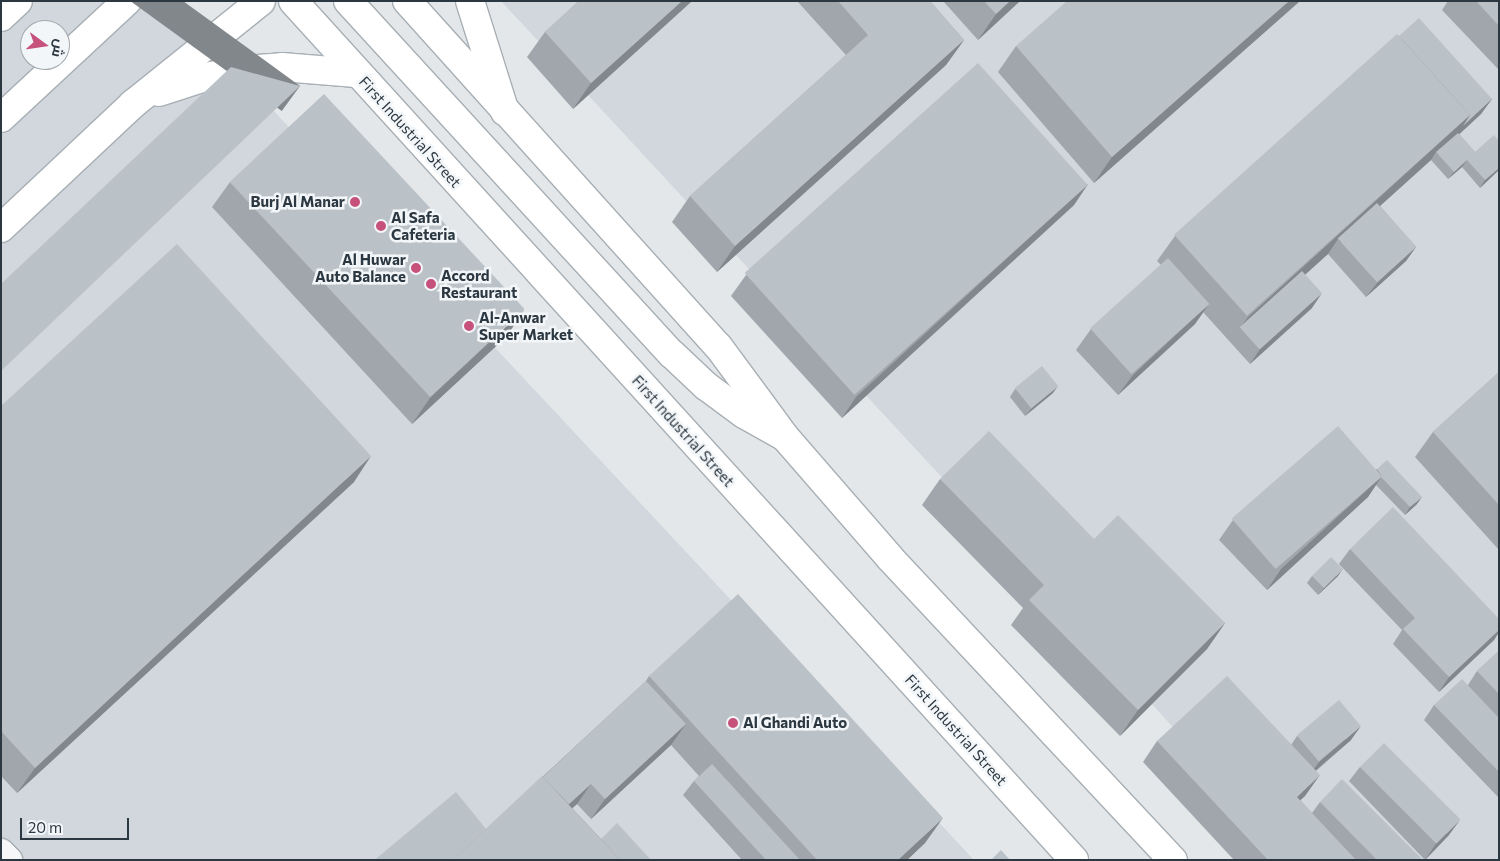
<!DOCTYPE html>
<meta charset="utf-8">
<style>
body{margin:0}
#map{position:relative;width:1500px;height:861px;overflow:hidden;background:#e3e7ea;font-family:Commissioner,Cairo,sans-serif}
div>[style]{position:absolute}
.built>*{inset:0;background:#d1d7dc}
.roads{filter:drop-shadow(1px 0 #a8afb4) drop-shadow(-1px 0 #a8afb4) drop-shadow(0 1px #a8afb4) drop-shadow(0 -1px #a8afb4)}
.street>*{height:28px;margin:-14px;padding:0 14px;transform-origin:14px;border-radius:14px;background:#f5f7f9}
.secondary>*{height:28px;margin:-14px;padding:0 14px;transform-origin:14px;border-radius:14px;background:#fff}
.primary>*{height:28px;margin:-14px;padding:0 14px;transform-origin:14px;border-radius:14px;background:#fff}
.highway>*{height:28px;margin:-14px;padding:0 14px;transform-origin:14px;border-radius:14px;background:#fff}
.wall>*{inset:0;background:#a0a6ab}
.shaded-wall>*{inset:0;background:#82878b;transform-origin:0 0}
.building>*{inset:0;background:#bac1c7;transform-origin:0 0}
.dots>*{width:14px;height:14px;translate:-50% -50%;box-sizing:border-box;border:2px solid #f3f6f8;border-radius:50%}
span{translate:-50% -50%;white-space:nowrap;text-align:center;line-height:1.15;-webkit-text-stroke:5px #f3f6f8;paint-order:stroke}
.street-label{font-size:15px;color:#2c3841}
.poi-label{font-size:15px;color:#2c3841;font-weight:700}
.right{translate:-100% -50%;text-align:right}
.left{translate:0 -50%;text-align:left}
.frame{position:absolute;inset:0;border:2px solid #2c3841;pointer-events:none}
.north{position:absolute;left:20px;top:20px;width:50px;height:50px;box-sizing:border-box;background:#f3f6f8;border:1px solid #a3aaaf;border-radius:50%;rotate:104deg;font-size:14px;font-weight:700;line-height:20px;text-align:center;color:#2c3841}
.north::after{content:'';display:block;margin:auto;width:18px;height:22px;background:#c6517a;clip-path:polygon(50% 0,100% 100%,50% 72%,0 100%)}
.scale{position:absolute;left:20px;top:818px;width:109px;height:22px;box-sizing:border-box;border:2px solid #2c3841;border-top:0;padding-left:6px;font-size:15px;line-height:18px;white-space:nowrap;color:#2c3841;-webkit-text-stroke:4px #f3f6f8;paint-order:stroke}
</style>
<div id="map">
<div class="built">
<div style="clip-path:polygon(evenodd,1px 1px,171px 1px,974px 860px,1px 860px,1px 1px,30px 30px,60px 30px,60px 60px,30px 60px,30px 30px)"></div>
<div style="clip-path:polygon(501px 1px,1499px 1px,1499px 860px,1296px 860px)"></div>
</div>
<div class="roads">
<div class="street">
<div style="left:1px;top:853px;width:10px;rotate:45deg"></div>
</div>
<div class="secondary">
<div style="left:293px;top:1px;width:1161px;rotate:47.72deg"></div>
<div style="left:407px;top:1px;width:464px;rotate:48deg"></div>
<div style="left:718px;top:346px;width:113px;rotate:53.6deg"></div>
<div style="left:785px;top:437px;width:160px;rotate:49deg"></div>
<div style="left:890px;top:558px;width:414px;rotate:46.9deg"></div>
</div>
<div class="primary">
<div style="left:348px;top:1px;width:479px;rotate:47.5deg"></div>
<div style="left:672px;top:354px;width:47px;rotate:43.3deg"></div>
<div style="left:706px;top:386px;width:47px;rotate:36.4deg"></div>
<div style="left:744px;top:414px;width:47px;rotate:29.3deg"></div>
<div style="left:470px;top:1px;width:116px;rotate:72.5deg"></div>
<div style="left:159px;top:92px;width:48px;rotate:-18.1deg"></div>
<div style="left:205px;top:77px;width:39px;rotate:-10deg"></div>
<div style="left:243px;top:70px;width:39px;rotate:-4deg"></div>
<div style="left:282px;top:67px;width:74px;rotate:4.6deg"></div>
<div style="left:1px;top:228px;width:181px;rotate:-43.2deg"></div>
<div style="left:133px;top:104px;width:164px;rotate:-38.8deg"></div>
</div>
<div class="highway">
<div style="left:1px;top:17px;width:23px;rotate:-43deg"></div>
<div style="left:1px;top:118px;width:172px;rotate:-42.9deg"></div>
</div>
</div>
<div class="wall">
<div style="clip-path:polygon(579px 1px,692px 1px,573px 109px,527px 57px,545px 32px)"></div>
<div style="clip-path:polygon(797px 1px,930px 1px,964px 40px,946px 65px,717px 272px,672px 222px,690px 196px,846px 55px)"></div>
<div style="clip-path:polygon(943px 1px,1020px 1px,978px 40px)"></div>
<div style="clip-path:polygon(1300px 1px,1094px 183px,998px 72px,1016px 46px)"></div>
<div style="clip-path:polygon(1448px 1px,1499px 1px,1499px 70px,1442px 10px)"></div>
<div style="clip-path:polygon(1399px 36px,1492px 99px,1481px 114px,1459px 134px,1475px 152px,1499px 170px,1480px 188px,1462px 167px,1448px 179px,1431px 160px,1380px 206px,1416px 247px,1406px 261px,1366px 297px,1328px 254px,1305px 275px,1312px 308px,1250px 364px,1203px 312px,1195px 324px,1118px 395px,1076px 350px,1091px 329px,1161px 265px,1157px 261px,1175px 236px)"></div>
<div style="clip-path:polygon(230px 182px,507px 336px,412px 424px,212px 207px)"></div>
<div style="clip-path:polygon(1088px 184px,1074px 205px,842px 418px,731px 296px,746px 275px)"></div>
<div style="clip-path:polygon(1499px 372px,1499px 550px,1415px 457px,1433px 432px)"></div>
<div style="clip-path:polygon(1015px 389px,1053px 393px,1025px 416px,1010px 397px)"></div>
<div style="clip-path:polygon(1px 406px,354px 482px,17px 793px,1px 776px)"></div>
<div style="clip-path:polygon(1377px 469px,1417px 504px,1405px 515px,1376px 485px,1368px 497px,1267px 590px,1219px 540px,1233px 520px)"></div>
<div style="clip-path:polygon(940px 479px,1094px 539px,1225px 623px,1207px 649px,1120px 736px,1011px 625px,1023px 608px,922px 505px)"></div>
<div style="clip-path:polygon(1350px 549px,1499px 619px,1499px 632px,1494px 640px,1439px 692px,1393px 644px,1402px 630px,1339px 564px)"></div>
<div style="clip-path:polygon(1312px 576px,1338px 576px,1318px 595px,1307px 583px)"></div>
<div style="clip-path:polygon(1499px 651px,1499px 798px,1424px 720px,1434px 705px,1468px 685px,1477px 671px)"></div>
<div style="clip-path:polygon(649px 676px,925px 843px,907px 860px,742px 860px,683px 795px,694px 781px,699px 776px,671px 745px,591px 819px,577px 804px,572px 808px,601px 839px,651px 860px,376px 860px,377px 858px,486px 829px,646px 681px)"></div>
<div style="clip-path:polygon(1297px 736px,1351px 740px,1316px 771px,1305px 796px,1300px 800px,1312px 813px,1320px 802px,1420px 860px,1234px 860px,1143px 762px,1157px 741px,1291px 745px)"></div>
<div style="clip-path:polygon(1360px 767px,1449px 835px,1425px 860px,1349px 781px)"></div>
</div>
<div class="shaded-wall">
<div style="clip-path:polygon(682px 1px,692px 1px,573px 109px,591px 83px)"></div>
<div style="clip-path:polygon(1010px 1px,1020px 1px,978px 40px,996px 14px)"></div>
<div style="clip-path:polygon(1289px 1px,1300px 1px,1094px 183px,1112px 157px)"></div>
<div style="clip-path:polygon(964px 40px,946px 65px,717px 272px,735px 246px)"></div>
<div style="left:300px;top:86px;width:31px;height:413px;rotate:126deg"></div>
<div style="clip-path:polygon(1492px 99px,1481px 114px,1438px 154px,1436px 152px,1431px 160px,1340px 242px,1338px 239px,1328px 254px,1243px 330px,1240px 328px,1248px 317px,1470px 115px)"></div>
<div style="clip-path:polygon(1467px 160px,1462px 167px,1448px 179px,1454px 172px)"></div>
<div style="clip-path:polygon(1499px 168px,1499px 170px,1480px 188px,1485px 180px)"></div>
<div style="clip-path:polygon(1088px 184px,1074px 205px,842px 418px,856px 397px)"></div>
<div style="clip-path:polygon(1416px 247px,1406px 261px,1366px 297px,1377px 283px)"></div>
<div style="clip-path:polygon(1322px 293px,1312px 308px,1250px 364px,1260px 349px)"></div>
<div style="clip-path:polygon(1209px 304px,1195px 324px,1118px 395px,1133px 375px)"></div>
<div style="clip-path:polygon(524px 310px,507px 336px,412px 424px,430px 398px)"></div>
<div style="clip-path:polygon(1058px 386px,1053px 393px,1025px 416px,1031px 409px)"></div>
<div style="clip-path:polygon(371px 456px,354px 482px,17px 793px,35px 768px)"></div>
<div style="clip-path:polygon(1382px 476px,1368px 497px,1267px 590px,1281px 569px)"></div>
<div style="clip-path:polygon(1422px 497px,1417px 504px,1405px 515px,1410px 507px)"></div>
<div style="clip-path:polygon(1343px 569px,1338px 576px,1318px 595px,1324px 588px)"></div>
<div style="clip-path:polygon(1225px 623px,1207px 649px,1120px 736px,1138px 710px)"></div>
<div style="clip-path:polygon(1499px 630px,1499px 632px,1494px 640px,1439px 692px,1449px 677px)"></div>
<div style="clip-path:polygon(686px 724px,671px 745px,591px 819px,605px 799px)"></div>
<div style="clip-path:polygon(1361px 726px,1351px 740px,1309px 776px,1319px 762px)"></div>
<div style="clip-path:polygon(1320px 775px,1305px 796px,1282px 817px,1297px 797px)"></div>
<div style="clip-path:polygon(591px 784px,577px 804px,550px 829px,564px 809px)"></div>
<div style="clip-path:polygon(943px 818px,925px 843px,907px 860px,898px 860px)"></div>
<div style="clip-path:polygon(1460px 820px,1449px 835px,1425px 860px,1435px 845px)"></div>
</div>
<div class="building">
<div style="clip-path:polygon(579px 1px,682px 1px,591px 83px,545px 32px)"></div>
<div style="clip-path:polygon(838px 1px,930px 1px,964px 40px,735px 246px,690px 196px,868px 35px)"></div>
<div style="clip-path:polygon(984px 1px,1010px 1px,996px 14px)"></div>
<div style="clip-path:polygon(1067px 1px,1289px 1px,1112px 157px,1016px 46px)"></div>
<div style="clip-path:polygon(1476px 1px,1499px 1px,1499px 26px)"></div>
<div style="clip-path:polygon(1419px 18px,1492px 99px,1463px 126px,1470px 115px,1399px 36px)"></div>
<div style="left:1397px;top:34px;width:109px;height:300px;rotate:48deg"></div>
<div style="left:978px;top:63px;width:164px;height:314px;rotate:48deg"></div>
<div style="clip-path:polygon(231px 67px,300px 86px,1px 371px,1px 284px)"></div>
<div style="left:324px;top:94px;width:294px;height:129px;rotate:47deg"></div>
<div style="clip-path:polygon(1458px 133px,1475px 152px,1494px 135px,1499px 141px,1499px 168px,1485px 180px,1467px 160px,1454px 172px,1436px 152px)"></div>
<div style="left:1377px;top:203px;width:59px;height:53px;rotate:48deg"></div>
<div style="clip-path:polygon(177px 244px,371px 456px,35px 768px,1px 731px,1px 406px)"></div>
<div style="left:1168px;top:258px;width:62px;height:105px;rotate:48deg"></div>
<div style="left:1302px;top:271px;width:30px;height:84px;rotate:48deg"></div>
<div style="left:1042px;top:366px;width:26px;height:35px;rotate:51deg"></div>
<div style="clip-path:polygon(1499px 372px,1499px 505px,1433px 432px)"></div>
<div style="left:1338px;top:426px;width:67px;height:141px;rotate:49deg"></div>
<div style="clip-path:polygon(989px 431px,1094px 539px,1118px 515px,1225px 623px,1138px 710px,1029px 600px,1044px 585px,940px 479px)"></div>
<div style="clip-path:polygon(1387px 460px,1422px 497px,1410px 507px,1381px 477px,1382px 476px,1377px 469px)"></div>
<div style="clip-path:polygon(1393px 507px,1499px 619px,1499px 630px,1449px 677px,1403px 629px,1415px 618px,1350px 549px)"></div>
<div style="left:1331px;top:557px;width:17px;height:27px;rotate:45deg"></div>
<div style="clip-path:polygon(738px 594px,943px 818px,898px 860px,817px 860px,649px 676px)"></div>
<div style="clip-path:polygon(1499px 651px,1499px 694px,1477px 671px)"></div>
<div style="clip-path:polygon(1227px 676px,1320px 775px,1297px 797px,1356px 860px,1268px 860px,1157px 741px)"></div>
<div style="clip-path:polygon(1462px 679px,1499px 718px,1499px 772px,1434px 705px)"></div>
<div style="clip-path:polygon(646px 681px,686px 724px,605px 799px,591px 784px,569px 804px,543px 777px)"></div>
<div style="left:1339px;top:700px;width:34px;height:55px;rotate:50deg"></div>
<div style="left:1384px;top:743px;width:108px;height:34px;rotate:45deg"></div>
<div style="clip-path:polygon(712px 764px,800px 860px,766px 860px,694px 781px)"></div>
<div style="clip-path:polygon(542px 776px,620px 860px,453px 860px)"></div>
<div style="clip-path:polygon(1342px 779px,1421px 858px,1419px 860px,1377px 860px,1320px 802px)"></div>
<div style="clip-path:polygon(456px 792px,486px 829px,453px 860px,378px 860px,377px 858px)"></div>
<div style="clip-path:polygon(617px 823px,651px 860px,620px 860px,601px 839px)"></div>
<div style="clip-path:polygon(1001px 850px,1010px 860px,991px 860px)"></div>
</div>
<div class="dots">
<div style="left:355px;top:202px;background:#c6517a"></div>
<div style="left:381px;top:226px;background:#c6517a"></div>
<div style="left:416px;top:268px;background:#c6517a"></div>
<div style="left:431px;top:284px;background:#c6517a"></div>
<div style="left:469px;top:326px;background:#c6517a"></div>
<div style="left:733px;top:723px;background:#c6517a"></div>
</div>
<div class="street-label">
<span style="left:410px;top:132px;rotate:48deg">First Industrial Street</span>
<span style="left:683px;top:431px;rotate:48deg">First Industrial Street</span>
<span style="left:956px;top:730px;rotate:48deg">First Industrial Street</span>
</div>
<div class="poi-label">
<span class="right" style="left:345px;top:202px">Burj Al Manar</span>
<span class="left" style="left:391px;top:226px">Al Safa<br>Cafeteria</span>
<span class="right" style="left:406px;top:268px">Al Huwar<br>Auto Balance</span>
<span class="left" style="left:441px;top:284px">Accord<br>Restaurant</span>
<span class="left" style="left:479px;top:326px">Al-Anwar<br>Super Market</span>
<span class="left" style="left:743px;top:723px">Al Ghandi Auto</span>
</div>
<div class="frame"></div>
<div class="north">ش</div>
<div class="scale">20 m</div>
</div>
